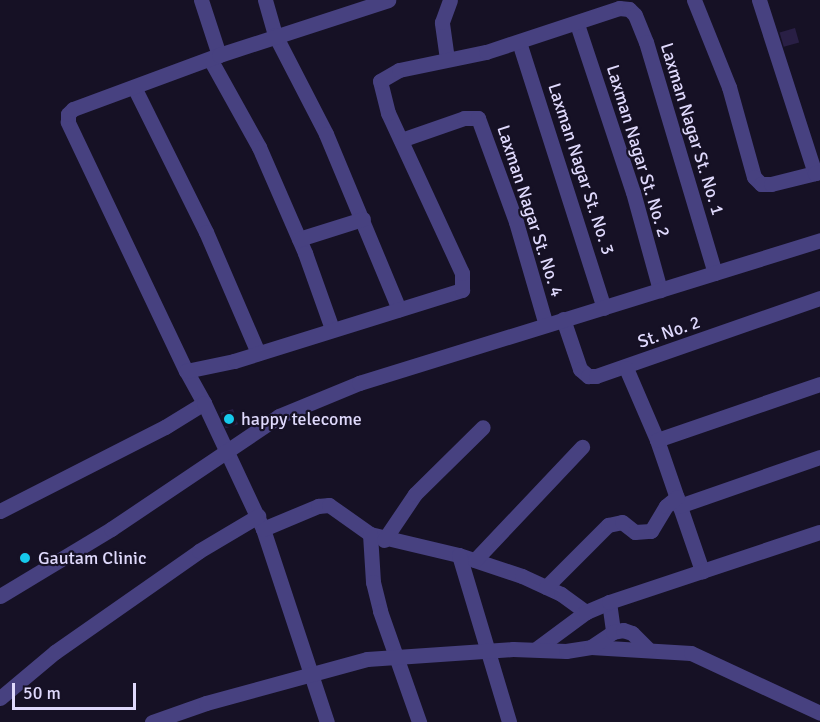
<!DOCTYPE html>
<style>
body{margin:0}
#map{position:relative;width:820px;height:722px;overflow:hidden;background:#161125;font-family:Signika,sans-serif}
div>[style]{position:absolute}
.building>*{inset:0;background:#291f45;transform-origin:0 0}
.minor>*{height:15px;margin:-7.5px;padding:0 7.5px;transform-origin:7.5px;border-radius:7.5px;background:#474180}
.dots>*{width:16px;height:16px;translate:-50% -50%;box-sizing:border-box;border:3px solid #161125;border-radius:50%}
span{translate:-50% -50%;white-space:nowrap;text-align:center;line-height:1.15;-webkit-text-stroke:4.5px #161125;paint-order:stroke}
.street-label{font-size:18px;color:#dfd9fc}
.poi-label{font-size:18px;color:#dfd9fc}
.left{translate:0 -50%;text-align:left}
.scale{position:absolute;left:12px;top:683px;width:124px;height:27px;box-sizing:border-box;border:3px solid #dfd9fc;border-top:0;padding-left:8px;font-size:18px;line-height:21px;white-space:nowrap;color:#dfd9fc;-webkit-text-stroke:4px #161125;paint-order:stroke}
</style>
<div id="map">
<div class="building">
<div style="left:795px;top:28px;width:15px;height:16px;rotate:74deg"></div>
<div style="left:233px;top:409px;width:16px;height:13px;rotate:72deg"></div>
</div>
<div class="minor">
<div style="left:201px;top:0;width:58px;rotate:71.9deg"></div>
<div style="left:265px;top:0;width:36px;rotate:74deg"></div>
<div style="left:275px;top:35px;width:111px;rotate:62.7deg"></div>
<div style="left:326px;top:134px;width:190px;rotate:67.4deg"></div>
<div style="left:694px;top:0;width:94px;rotate:68.1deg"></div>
<div style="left:729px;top:87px;width:93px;rotate:74.5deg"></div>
<div style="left:754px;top:177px;width:10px;rotate:45deg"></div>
<div style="left:761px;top:184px;width:10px"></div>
<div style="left:771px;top:184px;width:45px;rotate:-14deg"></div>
<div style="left:759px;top:0;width:182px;rotate:72.1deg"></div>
<div style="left:815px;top:173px;width:5px;rotate:-11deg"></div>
<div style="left:577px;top:24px;width:177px;rotate:71.6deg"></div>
<div style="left:633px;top:192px;width:102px;rotate:74.6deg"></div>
<div style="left:519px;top:42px;width:279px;rotate:72.3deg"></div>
<div style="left:210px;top:59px;width:101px;rotate:60.9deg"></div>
<div style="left:259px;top:147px;width:116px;rotate:66.5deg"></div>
<div style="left:305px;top:253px;width:81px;rotate:70.4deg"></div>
<div style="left:447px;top:59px;width:37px;rotate:-98deg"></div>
<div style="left:442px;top:22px;width:23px;rotate:-70deg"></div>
<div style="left:134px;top:87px;width:162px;rotate:63.6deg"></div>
<div style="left:206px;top:232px;width:132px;rotate:66.7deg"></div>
<div style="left:401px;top:140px;width:67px;rotate:-19.2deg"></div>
<div style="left:464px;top:118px;width:14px"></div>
<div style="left:478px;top:118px;width:111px;rotate:69.9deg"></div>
<div style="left:516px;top:222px;width:107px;rotate:73.8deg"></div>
<div style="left:299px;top:239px;width:67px;rotate:-17.4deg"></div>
<div style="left:563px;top:319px;width:53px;rotate:71.2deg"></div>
<div style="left:580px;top:369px;width:11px;rotate:41deg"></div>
<div style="left:588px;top:376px;width:8px"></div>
<div style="left:596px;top:376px;width:237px;rotate:-19.2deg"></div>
<div style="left:626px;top:368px;width:78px;rotate:66.7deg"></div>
<div style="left:657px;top:440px;width:139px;rotate:71deg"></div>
<div style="left:186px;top:371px;width:276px;rotate:-115.4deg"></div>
<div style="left:68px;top:122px;width:8px;rotate:-90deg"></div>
<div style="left:68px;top:114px;width:7px;rotate:-45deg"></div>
<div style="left:73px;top:109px;width:156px;rotate:-20.3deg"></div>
<div style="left:219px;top:55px;width:178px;rotate:-18deg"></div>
<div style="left:204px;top:403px;width:37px;rotate:-119deg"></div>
<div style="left:186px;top:371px;width:49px;rotate:-11.8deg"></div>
<div style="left:234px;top:361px;width:239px;rotate:-17.3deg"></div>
<div style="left:462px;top:290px;width:17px;rotate:-90deg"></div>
<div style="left:462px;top:273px;width:176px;rotate:-114.8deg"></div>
<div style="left:388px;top:113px;width:33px;rotate:-104deg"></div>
<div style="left:380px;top:81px;width:22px;rotate:-30deg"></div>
<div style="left:399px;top:70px;width:89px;rotate:-11.7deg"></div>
<div style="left:486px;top:52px;width:140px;rotate:-18.3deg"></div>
<div style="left:619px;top:8px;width:10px;rotate:6deg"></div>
<div style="left:629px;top:9px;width:8px;rotate:45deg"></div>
<div style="left:635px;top:15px;width:29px;rotate:68deg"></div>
<div style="left:646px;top:42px;width:241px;rotate:73.4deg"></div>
<div style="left:657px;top:440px;width:172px;rotate:-19deg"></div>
<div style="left:679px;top:506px;width:149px;rotate:-19.2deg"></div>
<div style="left:0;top:511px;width:185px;rotate:-27deg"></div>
<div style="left:165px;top:427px;width:46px;rotate:-31.6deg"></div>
<div style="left:204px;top:403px;width:139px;rotate:64.9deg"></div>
<div style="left:263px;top:529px;width:203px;rotate:71.7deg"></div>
<div style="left:263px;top:529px;width:60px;rotate:-22.7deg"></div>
<div style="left:318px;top:506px;width:11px;rotate:-5deg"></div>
<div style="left:329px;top:505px;width:50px;rotate:35.3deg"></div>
<div style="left:370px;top:534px;width:91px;rotate:13.3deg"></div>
<div style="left:459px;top:555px;width:66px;rotate:18.4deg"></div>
<div style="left:522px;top:576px;width:43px;rotate:24.8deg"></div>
<div style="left:561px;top:594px;width:31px;rotate:36deg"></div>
<div style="left:370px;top:534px;width:48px;rotate:86.4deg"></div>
<div style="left:373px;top:582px;width:30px;rotate:76deg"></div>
<div style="left:380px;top:611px;width:118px;rotate:70.6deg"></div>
<div style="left:384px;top:540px;width:55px;rotate:-56deg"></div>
<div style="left:415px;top:494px;width:95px;rotate:-44.6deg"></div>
<div style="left:459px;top:555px;width:174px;rotate:73.3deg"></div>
<div style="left:475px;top:560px;width:156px;rotate:-46.6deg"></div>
<div style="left:546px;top:587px;width:88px;rotate:-45deg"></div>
<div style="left:608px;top:525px;width:14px;rotate:-12deg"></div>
<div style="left:622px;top:522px;width:16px;rotate:38deg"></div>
<div style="left:635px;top:532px;width:16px;rotate:-4deg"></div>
<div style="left:651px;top:531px;width:29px;rotate:-59deg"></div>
<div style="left:666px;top:506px;width:14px;rotate:-39deg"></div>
<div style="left:0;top:596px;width:130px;rotate:-31.1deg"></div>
<div style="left:111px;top:529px;width:202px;rotate:-33.9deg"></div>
<div style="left:279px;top:416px;width:87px;rotate:-22.4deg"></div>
<div style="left:359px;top:383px;width:483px;rotate:-17.2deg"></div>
<div style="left:609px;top:602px;width:30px;rotate:82deg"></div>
<div style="left:591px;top:647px;width:100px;rotate:3.4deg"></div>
<div style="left:691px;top:653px;width:142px;rotate:24.9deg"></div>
<div style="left:536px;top:649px;width:62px;rotate:-36.5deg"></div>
<div style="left:586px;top:612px;width:25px;rotate:-23deg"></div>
<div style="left:609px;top:602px;width:222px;rotate:-18.4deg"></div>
<div style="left:0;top:698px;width:72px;rotate:-39.9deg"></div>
<div style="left:55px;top:652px;width:176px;rotate:-35deg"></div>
<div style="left:199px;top:551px;width:69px;rotate:-30.7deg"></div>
<div style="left:152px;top:722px;width:57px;rotate:-19.4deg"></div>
<div style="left:206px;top:703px;width:167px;rotate:-15.3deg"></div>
<div style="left:367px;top:659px;width:146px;rotate:-3.9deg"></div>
<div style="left:513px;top:649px;width:53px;rotate:2.2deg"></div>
<div style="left:566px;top:651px;width:25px;rotate:-9deg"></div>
<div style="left:591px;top:647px;width:27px;rotate:-34deg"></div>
<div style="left:613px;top:632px;width:10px;rotate:-11deg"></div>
<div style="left:623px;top:630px;width:9px;rotate:18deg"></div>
<div style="left:632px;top:633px;width:23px;rotate:45deg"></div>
</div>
<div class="dots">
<div style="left:229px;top:419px;background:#16c9eb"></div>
<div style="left:25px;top:558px;background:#16c9eb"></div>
</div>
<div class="street-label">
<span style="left:692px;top:129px;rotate:73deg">Laxman Nagar St. No. 1</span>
<span style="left:638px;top:151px;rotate:73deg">Laxman Nagar St. No. 2</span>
<span style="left:581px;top:169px;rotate:72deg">Laxman Nagar St. No. 3</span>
<span style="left:530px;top:211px;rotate:72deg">Laxman Nagar St. No. 4</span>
<span style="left:669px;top:332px;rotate:-19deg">St. No. 2</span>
</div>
<div class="poi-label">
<span class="left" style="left:241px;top:419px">happy telecome</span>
<span class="left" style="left:38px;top:558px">Gautam Clinic</span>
</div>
<div class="scale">50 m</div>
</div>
